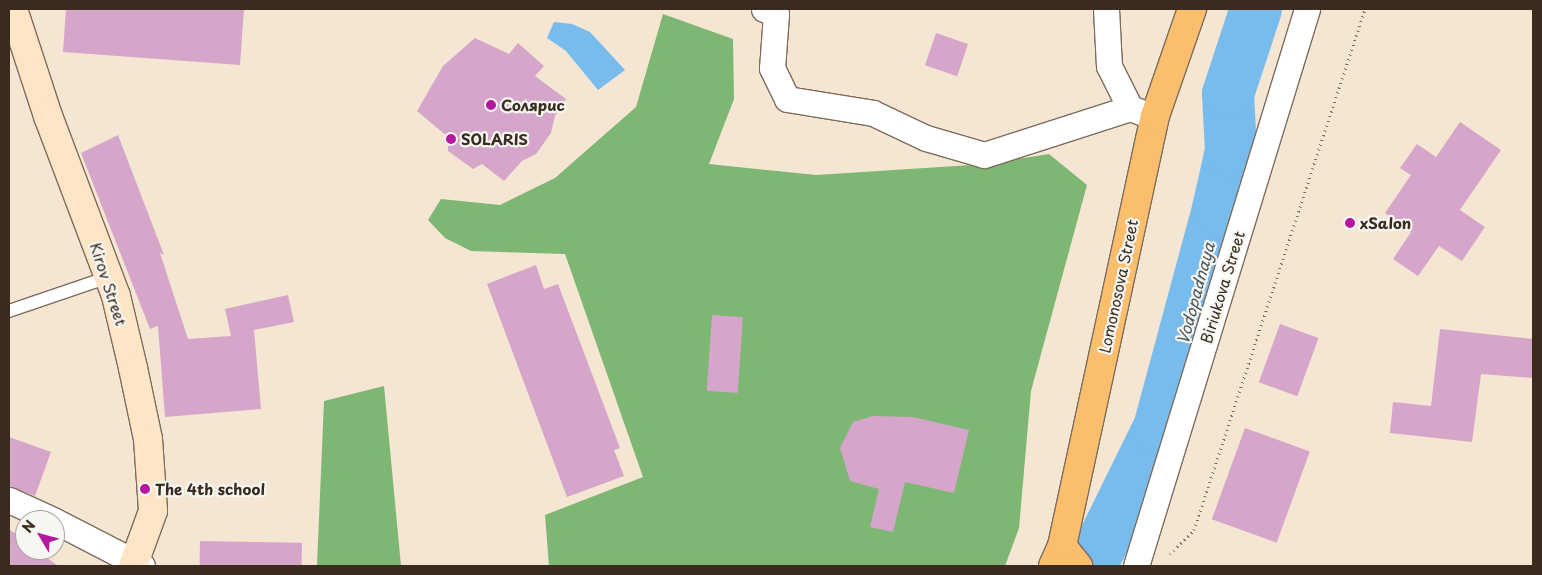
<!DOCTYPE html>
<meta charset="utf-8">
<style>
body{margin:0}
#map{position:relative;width:1542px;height:575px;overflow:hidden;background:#f4e6d2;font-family:"Playpen Sans",sans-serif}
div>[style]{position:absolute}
.forest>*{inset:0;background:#7eb673}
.water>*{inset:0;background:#78bbed}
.river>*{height:52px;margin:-26px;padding:0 26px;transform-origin:26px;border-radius:26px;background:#78bbed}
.building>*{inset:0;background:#d6a6ca;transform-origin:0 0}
.path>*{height:3px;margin-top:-1.5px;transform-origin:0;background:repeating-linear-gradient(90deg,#7c6c5d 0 1px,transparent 0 5px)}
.roads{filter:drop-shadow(1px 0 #7c6c5d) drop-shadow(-1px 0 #7c6c5d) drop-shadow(0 1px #7c6c5d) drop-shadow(0 -1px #7c6c5d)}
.lane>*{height:12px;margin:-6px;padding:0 6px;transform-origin:6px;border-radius:6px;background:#fff}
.street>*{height:25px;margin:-12.5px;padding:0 12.5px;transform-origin:12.5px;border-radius:12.5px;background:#fff}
.secondary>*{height:28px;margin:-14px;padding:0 14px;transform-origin:14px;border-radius:14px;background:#fde5c5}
.primary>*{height:28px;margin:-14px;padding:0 14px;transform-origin:14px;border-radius:14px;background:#fabe6d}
.dots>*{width:14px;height:14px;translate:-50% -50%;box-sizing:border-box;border:2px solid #f6f6f2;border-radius:50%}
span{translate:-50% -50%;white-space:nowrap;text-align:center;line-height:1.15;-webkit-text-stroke:4.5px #f6f6f2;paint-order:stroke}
.poi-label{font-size:15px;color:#3b2a1e;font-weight:700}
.left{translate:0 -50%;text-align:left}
.street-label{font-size:15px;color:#3b2a1e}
.water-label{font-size:16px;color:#4d565c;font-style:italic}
.frame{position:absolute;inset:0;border:10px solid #3b2a1e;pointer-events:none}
.north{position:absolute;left:15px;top:510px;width:50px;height:50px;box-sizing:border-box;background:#f6f6f2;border:1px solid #aba49d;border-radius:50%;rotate:307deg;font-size:14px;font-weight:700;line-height:20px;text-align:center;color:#3b2a1e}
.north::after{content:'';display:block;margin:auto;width:18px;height:22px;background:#b5179e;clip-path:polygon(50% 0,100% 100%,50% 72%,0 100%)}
</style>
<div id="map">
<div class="forest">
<div style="clip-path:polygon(663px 14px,733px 39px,734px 99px,709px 164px,816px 175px,987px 164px,1049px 154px,1087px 185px,1031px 391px,1019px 528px,1005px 566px,549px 566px,545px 515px,643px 477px,565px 254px,471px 251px,445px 238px,428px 220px,441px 199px,500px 205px,555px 178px,636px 107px)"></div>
<div style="clip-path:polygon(384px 386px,401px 566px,317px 566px,324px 401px)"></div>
</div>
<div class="water">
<div style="clip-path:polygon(554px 22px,572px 24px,590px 32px,625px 70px,598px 90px,566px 51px,547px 38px)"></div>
</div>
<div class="river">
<div style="left:1091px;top:566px;width:154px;rotate:-63.8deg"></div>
<div style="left:1159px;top:428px;width:227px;rotate:-74.9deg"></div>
<div style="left:1218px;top:209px;width:59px;rotate:-77.4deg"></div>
<div style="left:1231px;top:151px;width:57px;rotate:-93deg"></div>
<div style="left:1228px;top:94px;width:89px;rotate:-71.8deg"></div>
</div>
<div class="building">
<div style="clip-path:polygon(66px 9px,244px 9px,240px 65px,63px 52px)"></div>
<div style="left:936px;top:33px;width:34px;height:34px;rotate:19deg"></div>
<div style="clip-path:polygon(475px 38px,509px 54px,518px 43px,544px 66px,535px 76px,566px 99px,555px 116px,551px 133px,536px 154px,522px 161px,504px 181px,482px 164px,473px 169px,448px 151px,448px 137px,417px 111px,443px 66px)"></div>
<div style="clip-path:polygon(1460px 122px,1501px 150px,1460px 210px,1485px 227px,1462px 261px,1439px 246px,1418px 276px,1393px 259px,1411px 232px,1385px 213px,1411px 175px,1400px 168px,1417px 144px,1436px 157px)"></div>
<div style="clip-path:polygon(118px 135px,164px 255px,160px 253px,188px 339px,231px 336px,225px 309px,288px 295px,294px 322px,254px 330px,261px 409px,165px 417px,158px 326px,150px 329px,81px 153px)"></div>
<div style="clip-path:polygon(536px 265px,544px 289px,558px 284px,620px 448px,614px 450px,624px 476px,567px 497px,487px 284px)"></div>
<div style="left:712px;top:315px;width:31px;height:76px;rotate:4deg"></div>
<div style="left:1280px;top:324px;width:41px;height:62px;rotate:20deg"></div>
<div style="clip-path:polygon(1440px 329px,1533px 339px,1533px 378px,1481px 374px,1472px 442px,1390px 433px,1393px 402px,1431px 406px)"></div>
<div style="clip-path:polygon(873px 416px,913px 417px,969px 430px,954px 493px,905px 482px,893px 532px,870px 527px,879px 489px,850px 481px,840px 448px,853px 422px)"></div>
<div style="left:1245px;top:428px;width:69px;height:97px;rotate:20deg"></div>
<div style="clip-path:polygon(9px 437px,51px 452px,35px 496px,9px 486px)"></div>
<div style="clip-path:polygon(9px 529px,25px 541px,25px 550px,37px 550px,58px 566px,9px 566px)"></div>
<div style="left:200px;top:541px;width:102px;height:25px;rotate:1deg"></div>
</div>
<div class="path">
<div style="left:1170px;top:554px;width:34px;rotate:-45deg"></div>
<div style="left:1194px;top:530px;width:548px;rotate:-71.83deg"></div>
</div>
<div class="roads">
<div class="lane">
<div style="left:9px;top:311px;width:106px;rotate:-18.8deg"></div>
</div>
<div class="street">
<div style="left:764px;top:9px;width:13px;rotate:23deg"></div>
<div style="left:776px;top:14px;width:54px;rotate:94.2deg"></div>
<div style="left:772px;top:68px;width:34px;rotate:64deg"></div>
<div style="left:787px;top:99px;width:87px;rotate:9.2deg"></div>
<div style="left:873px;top:113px;width:59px;rotate:25.3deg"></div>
<div style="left:926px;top:138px;width:60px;rotate:16.3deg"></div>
<div style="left:984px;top:155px;width:153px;rotate:-17.8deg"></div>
<div style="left:1106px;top:9px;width:57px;rotate:87deg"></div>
<div style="left:1109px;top:66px;width:47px;rotate:63.4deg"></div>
<div style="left:1130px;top:108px;width:15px;rotate:20deg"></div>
<div style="left:9px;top:500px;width:48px;rotate:24.4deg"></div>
<div style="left:55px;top:521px;width:98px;rotate:27.3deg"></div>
<div style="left:1136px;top:566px;width:583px;rotate:-72.93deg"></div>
</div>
<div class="secondary">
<div style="left:13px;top:9px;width:113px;rotate:71.9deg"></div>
<div style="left:48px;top:116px;width:192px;rotate:69.3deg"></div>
<div style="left:116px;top:296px;width:74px;rotate:76.7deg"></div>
<div style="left:133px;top:368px;width:73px;rotate:78.1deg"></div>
<div style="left:148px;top:439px;width:72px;rotate:86deg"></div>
<div style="left:153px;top:511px;width:59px;rotate:110deg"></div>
</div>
<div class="primary">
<div style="left:1062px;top:546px;width:26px;rotate:51deg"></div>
<div style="left:1053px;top:566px;width:22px;rotate:-66deg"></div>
<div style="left:1062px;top:546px;width:440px;rotate:-77.8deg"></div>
<div style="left:1155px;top:116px;width:113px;rotate:-70.9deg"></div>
</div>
</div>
<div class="dots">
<div style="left:491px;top:105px;background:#b5179e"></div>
<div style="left:451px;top:139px;background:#b5179e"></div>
<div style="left:1350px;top:223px;background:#b5179e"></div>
<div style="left:145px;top:489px;background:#b5179e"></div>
</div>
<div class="poi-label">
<span class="left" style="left:501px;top:105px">Солярис</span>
<span class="left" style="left:461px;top:139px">SOLARIS</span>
<span class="left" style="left:1360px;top:223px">xSalon</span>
<span class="left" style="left:155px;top:489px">The 4th school</span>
</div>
<div class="street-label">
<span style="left:109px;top:284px;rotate:72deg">Kirov Street</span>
<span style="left:1118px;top:286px;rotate:-78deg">Lomonosova Street</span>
<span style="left:1222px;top:287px;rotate:-73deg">Biriukova Street</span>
</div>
<div class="water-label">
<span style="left:1195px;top:293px;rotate:-75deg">Vodopadnaya</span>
</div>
<div class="frame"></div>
<div class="north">N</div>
</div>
